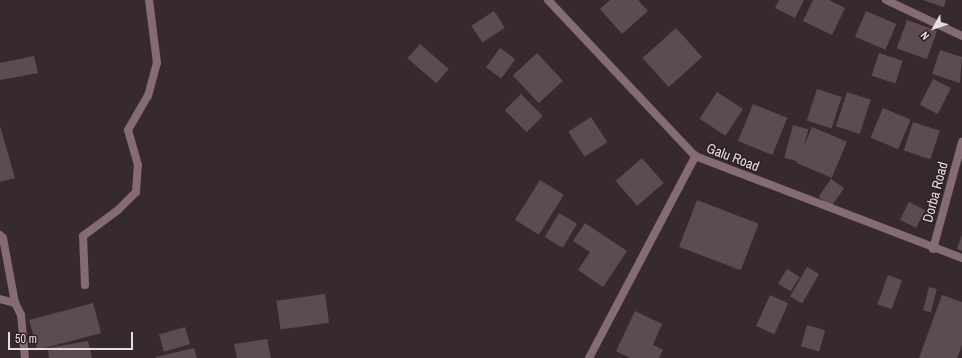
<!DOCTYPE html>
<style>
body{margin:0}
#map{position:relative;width:962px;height:358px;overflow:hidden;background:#372a2d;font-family:"Archivo Narrow",sans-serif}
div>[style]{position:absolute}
.building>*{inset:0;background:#5c4c50;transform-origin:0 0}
.street>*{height:8px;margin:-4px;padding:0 4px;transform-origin:4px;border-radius:4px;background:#856b72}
span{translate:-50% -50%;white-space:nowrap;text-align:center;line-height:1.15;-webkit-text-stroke:3px #2d2023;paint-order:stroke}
.street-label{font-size:14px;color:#e7dee0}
.north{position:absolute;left:914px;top:8px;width:40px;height:40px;-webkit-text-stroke:3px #2d2023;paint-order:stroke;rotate:230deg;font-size:11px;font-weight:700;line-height:16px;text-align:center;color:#e7dee0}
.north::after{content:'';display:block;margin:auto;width:14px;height:18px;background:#e7dee0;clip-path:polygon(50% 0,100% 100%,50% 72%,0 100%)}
.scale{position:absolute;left:8px;top:332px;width:125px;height:18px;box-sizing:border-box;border:2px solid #e7dee0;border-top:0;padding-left:5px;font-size:12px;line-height:14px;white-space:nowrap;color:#e7dee0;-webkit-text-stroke:3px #2d2023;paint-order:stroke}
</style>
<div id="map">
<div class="building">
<div style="clip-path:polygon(610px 0,638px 0,648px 11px,622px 34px,600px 9px)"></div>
<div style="clip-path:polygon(779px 0,804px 0,795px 18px,775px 8px)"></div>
<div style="clip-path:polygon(813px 0,829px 0,845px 8px,832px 35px,803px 21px)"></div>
<div style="clip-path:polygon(923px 0,946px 0,944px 7px)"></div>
<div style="left:494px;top:11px;width:20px;height:27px;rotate:57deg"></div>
<div style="left:866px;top:11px;width:33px;height:28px;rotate:23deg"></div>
<div style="left:907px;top:20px;width:32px;height:30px;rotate:20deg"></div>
<div style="left:676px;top:28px;width:39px;height:45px;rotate:48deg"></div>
<div style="left:420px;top:44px;width:38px;height:19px;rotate:41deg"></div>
<div style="left:500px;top:48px;width:19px;height:24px;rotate:36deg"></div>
<div style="clip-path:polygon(940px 50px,962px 57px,960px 83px,932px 74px)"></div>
<div style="left:537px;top:53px;width:38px;height:33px;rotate:47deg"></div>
<div style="left:879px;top:53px;width:25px;height:24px;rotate:18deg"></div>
<div style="clip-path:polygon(34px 56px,38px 73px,0 80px,0 63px)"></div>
<div style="left:933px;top:79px;width:20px;height:29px;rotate:27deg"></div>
<div style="left:817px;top:89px;width:26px;height:33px;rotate:18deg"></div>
<div style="left:717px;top:92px;width:31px;height:32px;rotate:33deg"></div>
<div style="left:847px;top:92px;width:25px;height:36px;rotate:18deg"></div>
<div style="left:521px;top:94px;width:31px;height:23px;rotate:45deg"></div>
<div style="left:753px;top:104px;width:37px;height:40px;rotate:22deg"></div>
<div style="left:883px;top:108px;width:30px;height:32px;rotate:23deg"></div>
<div style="left:591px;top:117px;width:30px;height:27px;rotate:57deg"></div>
<div style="left:913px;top:122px;width:28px;height:30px;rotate:18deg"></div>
<div style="left:793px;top:125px;width:16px;height:34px;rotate:15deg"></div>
<div style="clip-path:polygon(0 126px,15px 178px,0 182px)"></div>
<div style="left:812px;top:127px;width:38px;height:39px;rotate:23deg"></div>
<div style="left:642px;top:158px;width:33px;height:35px;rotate:49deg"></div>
<div style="left:831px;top:179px;width:16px;height:22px;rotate:35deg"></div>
<div style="left:540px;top:180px;width:28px;height:47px;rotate:32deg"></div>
<div style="left:697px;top:200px;width:66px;height:50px;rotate:21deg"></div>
<div style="left:909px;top:202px;width:18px;height:20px;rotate:27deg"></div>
<div style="left:559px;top:213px;width:21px;height:28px;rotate:31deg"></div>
<div style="clip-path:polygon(585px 223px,627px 251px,603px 287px,578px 270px,590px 252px,573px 241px)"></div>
<div style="clip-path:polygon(962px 235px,962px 251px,957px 249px)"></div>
<div style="left:807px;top:267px;width:14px;height:34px;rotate:30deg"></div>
<div style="left:787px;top:269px;width:15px;height:17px;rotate:32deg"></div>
<div style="left:888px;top:275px;width:15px;height:31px;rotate:20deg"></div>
<div style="left:929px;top:287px;width:8px;height:24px;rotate:14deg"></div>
<div style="left:325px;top:294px;width:29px;height:49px;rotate:82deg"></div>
<div style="left:770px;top:295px;width:20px;height:34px;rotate:24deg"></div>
<div style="clip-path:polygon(942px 295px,962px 302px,962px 345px,957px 358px,919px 358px)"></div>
<div style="left:93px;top:303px;width:31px;height:66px;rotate:75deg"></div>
<div style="clip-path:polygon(635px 311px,662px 324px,653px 345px,663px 350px,659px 358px,630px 358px,616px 351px)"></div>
<div style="left:807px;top:325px;width:19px;height:22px;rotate:16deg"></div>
<div style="left:185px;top:327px;width:18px;height:27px;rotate:74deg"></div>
<div style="clip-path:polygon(267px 339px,271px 358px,237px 358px,234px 344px)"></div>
<div style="clip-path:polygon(88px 341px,92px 358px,49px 358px,48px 348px)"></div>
<div style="clip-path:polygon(194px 348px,197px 358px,156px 358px,156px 357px)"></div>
</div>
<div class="street">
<div style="left:548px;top:0;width:214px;rotate:46.7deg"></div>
<div style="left:695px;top:156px;width:286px;rotate:20.9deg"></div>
<div style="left:886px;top:0;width:84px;rotate:25.3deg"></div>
<div style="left:0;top:235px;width:4px;rotate:45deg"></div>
<div style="left:3px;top:238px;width:66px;rotate:79.5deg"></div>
<div style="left:933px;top:249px;width:111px;rotate:-74.8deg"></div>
<div style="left:85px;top:285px;width:49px;rotate:-92.3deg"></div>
<div style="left:83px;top:236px;width:44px;rotate:-36.6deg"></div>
<div style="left:118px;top:210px;width:25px;rotate:-45deg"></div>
<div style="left:136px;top:192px;width:27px;rotate:-86deg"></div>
<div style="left:138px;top:165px;width:36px;rotate:-106deg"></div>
<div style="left:128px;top:130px;width:39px;rotate:-60deg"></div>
<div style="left:148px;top:96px;width:34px;rotate:-75deg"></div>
<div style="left:157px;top:63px;width:64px;rotate:-97.2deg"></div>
<div style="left:0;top:299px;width:16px;rotate:15deg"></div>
<div style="left:15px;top:303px;width:13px;rotate:63deg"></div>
<div style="left:21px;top:315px;width:43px;rotate:84.7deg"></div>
<div style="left:589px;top:358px;width:229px;rotate:-62.2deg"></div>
</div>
<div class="street-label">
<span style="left:733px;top:157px;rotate:21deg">Galu Road</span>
<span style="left:935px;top:192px;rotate:-75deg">Dorba Road</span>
</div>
<div class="north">N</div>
<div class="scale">50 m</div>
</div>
